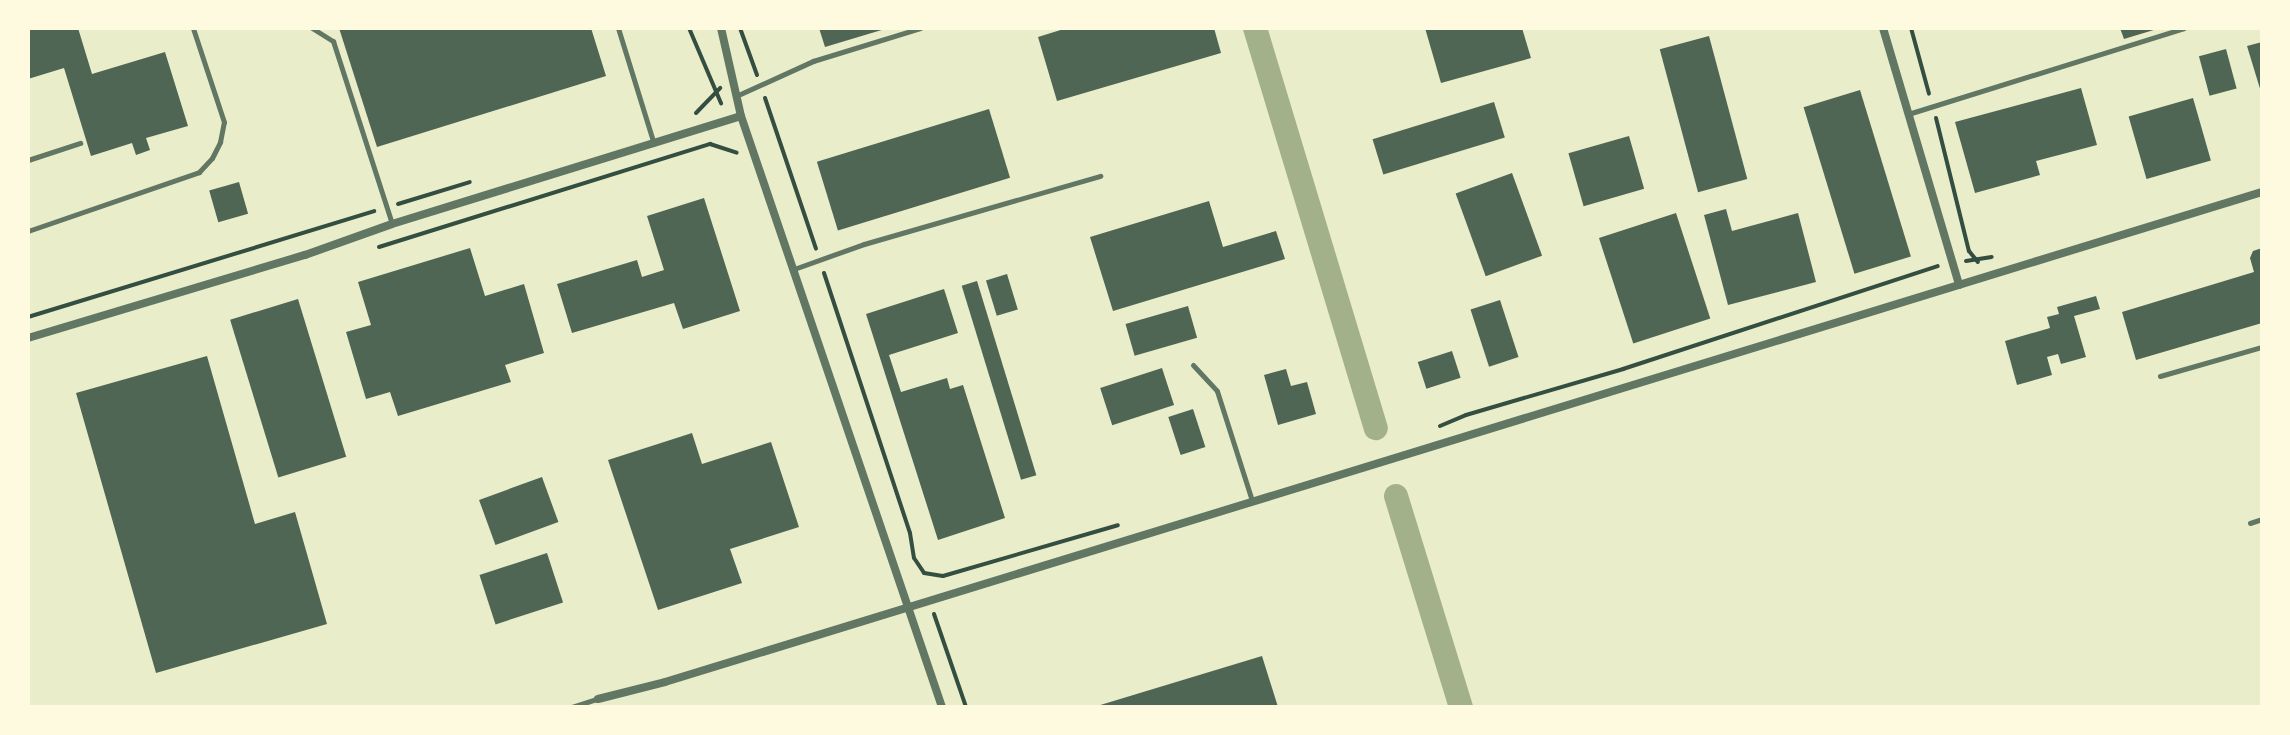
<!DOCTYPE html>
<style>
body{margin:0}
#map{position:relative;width:2290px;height:735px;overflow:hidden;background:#e9edc9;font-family:Signika,sans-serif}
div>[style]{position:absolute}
.canal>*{height:24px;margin:-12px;padding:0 12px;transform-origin:12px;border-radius:12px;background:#a3b18a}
.building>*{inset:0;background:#4f6655;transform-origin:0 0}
.path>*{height:4px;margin:-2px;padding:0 2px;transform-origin:2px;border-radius:2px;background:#344e41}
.service>*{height:5px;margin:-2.5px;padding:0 2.5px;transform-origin:2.5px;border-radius:2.5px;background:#617663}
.minor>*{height:8px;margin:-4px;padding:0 4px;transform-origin:4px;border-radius:4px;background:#617663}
span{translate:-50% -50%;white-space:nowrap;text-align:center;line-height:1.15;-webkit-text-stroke:6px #fefae0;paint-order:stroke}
.frame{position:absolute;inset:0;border:30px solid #fefae0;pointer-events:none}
</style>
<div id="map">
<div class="canal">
<div style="left:1255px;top:28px;width:418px;rotate:73.2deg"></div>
<div style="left:1396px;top:496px;width:221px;rotate:72.9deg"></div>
</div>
<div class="building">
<div style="clip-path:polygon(28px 28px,78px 28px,92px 74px,165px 52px,188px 126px,146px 138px,150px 150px,136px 155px,132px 143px,91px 156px,64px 68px,28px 79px)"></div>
<div style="clip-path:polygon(339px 28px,591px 28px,606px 76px,377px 147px)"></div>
<div style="clip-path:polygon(819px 28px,885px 28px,885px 29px,825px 47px)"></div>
<div style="clip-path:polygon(1067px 28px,1214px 28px,1221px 53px,1057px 101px,1038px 37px)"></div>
<div style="clip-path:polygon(1425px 28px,1522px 28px,1531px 58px,1441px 83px)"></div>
<div style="clip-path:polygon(2120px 28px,2157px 28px,2157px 29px,2124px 39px)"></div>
<div style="left:1709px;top:36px;width:148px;height:51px;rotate:75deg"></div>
<div style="clip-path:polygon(2262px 42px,2262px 92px,2261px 92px,2247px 46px)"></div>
<div style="left:2226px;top:49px;width:41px;height:28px;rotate:75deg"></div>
<div style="clip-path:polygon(2081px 88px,2097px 145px,2036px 161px,2040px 175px,1975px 193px,1955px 122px)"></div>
<div style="left:1860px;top:90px;width:174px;height:59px;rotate:73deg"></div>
<div style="left:2193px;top:98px;width:65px;height:67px;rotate:74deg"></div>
<div style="left:1494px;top:102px;width:37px;height:127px;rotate:73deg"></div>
<div style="left:989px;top:109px;width:72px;height:180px;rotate:73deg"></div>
<div style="left:1629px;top:136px;width:55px;height:63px;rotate:74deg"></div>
<div style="left:1512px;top:173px;width:88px;height:60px;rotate:70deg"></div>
<div style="left:239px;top:182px;width:33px;height:31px;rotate:74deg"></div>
<div style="clip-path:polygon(704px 198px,740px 311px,683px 329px,674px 303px,572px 333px,557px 284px,637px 260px,642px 277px,664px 270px,647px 216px)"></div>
<div style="clip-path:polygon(1209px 201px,1223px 247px,1276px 231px,1285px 259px,1113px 311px,1090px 237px)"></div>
<div style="clip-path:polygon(1726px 209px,1732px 231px,1798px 213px,1816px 282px,1728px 305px,1704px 215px)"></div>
<div style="left:1676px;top:213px;width:111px;height:81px;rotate:72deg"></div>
<div style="clip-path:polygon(470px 248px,485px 296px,524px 284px,544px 353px,505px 365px,511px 382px,398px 416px,390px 392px,366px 399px,346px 332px,371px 325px,358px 282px)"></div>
<div style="clip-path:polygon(2262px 248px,2262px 323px,2136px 360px,2122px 312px,2254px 272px,2250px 258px,2253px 251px)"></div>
<div style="left:1007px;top:274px;width:37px;height:22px;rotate:73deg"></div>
<div style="left:977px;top:281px;width:203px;height:16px;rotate:73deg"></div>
<div style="clip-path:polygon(944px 289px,958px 333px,889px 355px,901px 392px,947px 378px,950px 389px,963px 385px,1005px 518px,938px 540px,866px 314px)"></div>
<div style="clip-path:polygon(2096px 296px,2100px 309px,2074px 316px,2086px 357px,2061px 364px,2058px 354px,2047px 357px,2052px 375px,2017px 385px,2005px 341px,2050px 328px,2047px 317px,2059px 314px,2057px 307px)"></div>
<div style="left:298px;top:299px;width:165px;height:71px;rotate:73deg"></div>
<div style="left:1500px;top:300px;width:60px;height:31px;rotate:72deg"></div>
<div style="left:1188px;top:306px;width:33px;height:65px;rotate:74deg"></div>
<div style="left:1452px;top:351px;width:28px;height:36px;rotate:72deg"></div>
<div style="clip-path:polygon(207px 356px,255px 524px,295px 512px,327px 624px,156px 673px,76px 393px)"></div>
<div style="left:1162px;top:368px;width:39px;height:65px;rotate:72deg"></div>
<div style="clip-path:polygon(1286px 369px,1291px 386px,1307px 382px,1316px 414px,1278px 425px,1264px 375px)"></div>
<div style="left:1193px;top:409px;width:40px;height:26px;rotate:72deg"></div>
<div style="clip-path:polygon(692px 433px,702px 464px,771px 442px,799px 527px,730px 549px,742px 583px,658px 610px,608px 460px)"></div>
<div style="left:542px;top:477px;width:48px;height:67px;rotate:70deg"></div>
<div style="left:547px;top:553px;width:52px;height:71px;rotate:72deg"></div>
<div style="clip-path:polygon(1262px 656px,1278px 707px,1097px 707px,1097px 706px)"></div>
</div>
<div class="path">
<div style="left:689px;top:28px;width:82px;rotate:66.9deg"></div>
<div style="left:740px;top:28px;width:50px;rotate:70.1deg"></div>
<div style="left:1911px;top:28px;width:68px;rotate:74.7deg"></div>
<div style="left:765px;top:98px;width:159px;rotate:71.3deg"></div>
<div style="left:696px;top:113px;width:35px;rotate:-46deg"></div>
<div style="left:1936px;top:118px;width:137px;rotate:76.1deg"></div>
<div style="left:1969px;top:251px;width:14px;rotate:51deg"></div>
<div style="left:398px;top:204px;width:75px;rotate:-17deg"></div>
<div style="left:379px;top:247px;width:347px;rotate:-17.3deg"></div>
<div style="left:710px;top:144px;width:28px;rotate:18deg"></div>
<div style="left:1966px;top:261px;width:26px;rotate:-9deg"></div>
<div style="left:824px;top:273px;width:274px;rotate:71.7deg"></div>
<div style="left:910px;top:533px;width:25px;rotate:81deg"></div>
<div style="left:914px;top:558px;width:18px;rotate:56deg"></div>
<div style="left:924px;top:573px;width:19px;rotate:9deg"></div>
<div style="left:943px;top:576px;width:182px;rotate:-16.2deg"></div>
<div style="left:28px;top:317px;width:362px;rotate:-17deg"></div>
<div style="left:1440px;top:426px;width:28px;rotate:-23deg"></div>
<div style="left:1466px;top:415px;width:164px;rotate:-16.3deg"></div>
<div style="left:1623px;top:369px;width:331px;rotate:-18.1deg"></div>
<div style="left:934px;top:614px;width:98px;rotate:71deg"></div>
</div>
<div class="service">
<div style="left:312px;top:28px;width:25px;rotate:32deg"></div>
<div style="left:333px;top:41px;width:192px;rotate:72.1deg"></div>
<div style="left:618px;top:28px;width:121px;rotate:72.8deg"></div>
<div style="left:736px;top:96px;width:85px;rotate:-24.4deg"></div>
<div style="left:813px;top:61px;width:112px;rotate:-17.1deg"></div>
<div style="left:1908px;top:114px;width:289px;rotate:-17.3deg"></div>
<div style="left:28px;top:160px;width:55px;rotate:-18.1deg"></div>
<div style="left:28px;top:231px;width:181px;rotate:-19deg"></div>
<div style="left:199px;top:172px;width:19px;rotate:-47deg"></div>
<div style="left:212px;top:158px;width:18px;rotate:-63deg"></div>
<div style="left:220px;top:142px;width:20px;rotate:-79deg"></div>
<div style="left:224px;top:122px;width:99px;rotate:-108.3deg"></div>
<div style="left:794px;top:269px;width:74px;rotate:-19.7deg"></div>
<div style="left:864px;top:244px;width:246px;rotate:-16.1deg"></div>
<div style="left:1193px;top:365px;width:35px;rotate:47deg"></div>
<div style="left:1217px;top:391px;width:115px;rotate:72.3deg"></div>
<div style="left:2160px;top:376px;width:106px;rotate:-15.9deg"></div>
<div style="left:2250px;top:523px;width:13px;rotate:-18deg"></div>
<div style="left:572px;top:707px;width:26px;rotate:-18deg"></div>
</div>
<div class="minor">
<div style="left:721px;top:28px;width:90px;rotate:77.2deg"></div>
<div style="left:741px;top:116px;width:624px;rotate:71.22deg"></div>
<div style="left:1883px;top:28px;width:268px;rotate:73.5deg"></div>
<div style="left:28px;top:338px;width:289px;rotate:-16.7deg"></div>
<div style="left:305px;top:255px;width:92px;rotate:-19.6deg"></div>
<div style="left:392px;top:224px;width:365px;rotate:-17.2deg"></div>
<div style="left:598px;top:699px;width:69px;rotate:-14.2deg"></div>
<div style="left:665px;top:682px;width:1670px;rotate:-17.06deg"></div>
</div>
<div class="frame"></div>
</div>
